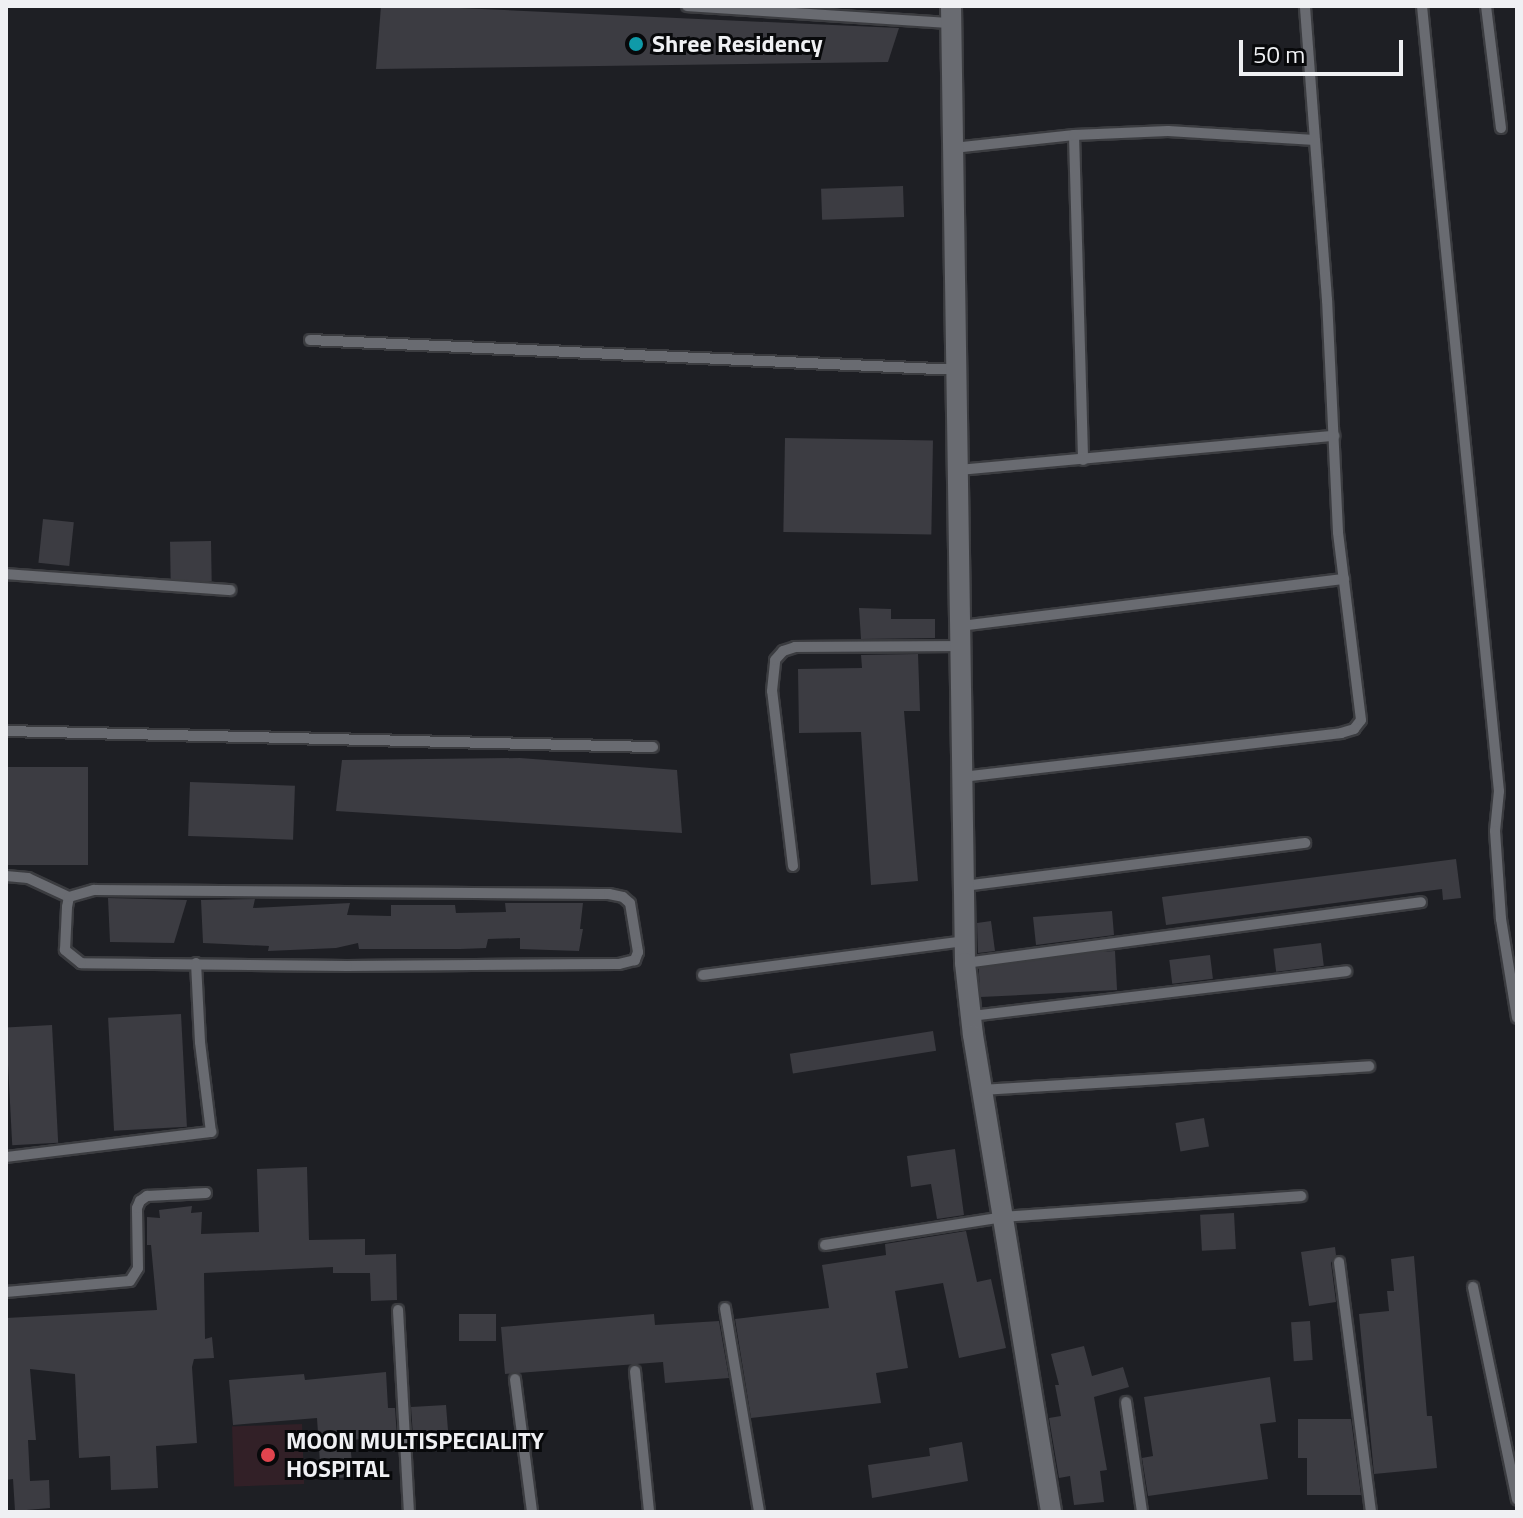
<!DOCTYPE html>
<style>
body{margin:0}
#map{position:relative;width:1523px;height:1518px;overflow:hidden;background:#1e1f24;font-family:"Titillium Web",sans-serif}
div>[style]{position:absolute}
.medical>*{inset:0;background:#322027;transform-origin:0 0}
.building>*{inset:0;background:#3c3c42;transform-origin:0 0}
.roads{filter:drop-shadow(2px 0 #3b3c40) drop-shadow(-2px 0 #3b3c40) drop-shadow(0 2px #3b3c40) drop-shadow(0 -2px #3b3c40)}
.lane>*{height:10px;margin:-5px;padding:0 5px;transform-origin:5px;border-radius:5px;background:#696b71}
.street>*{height:20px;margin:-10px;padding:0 10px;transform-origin:10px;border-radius:10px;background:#696b71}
.dots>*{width:22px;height:22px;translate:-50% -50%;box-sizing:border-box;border:4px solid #08090b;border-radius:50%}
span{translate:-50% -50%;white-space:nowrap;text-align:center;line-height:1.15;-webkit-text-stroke:6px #08090b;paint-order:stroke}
.poi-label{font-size:24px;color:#eff0f3;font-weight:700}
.left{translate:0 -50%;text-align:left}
.frame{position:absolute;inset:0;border:8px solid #eff0f3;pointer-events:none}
.scale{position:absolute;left:1239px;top:40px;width:164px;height:36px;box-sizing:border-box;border:4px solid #eff0f3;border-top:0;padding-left:10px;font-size:24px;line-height:28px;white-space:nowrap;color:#eff0f3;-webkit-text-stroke:6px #08090b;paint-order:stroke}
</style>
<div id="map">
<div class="medical">
<div style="left:302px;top:1424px;width:60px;height:70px;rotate:88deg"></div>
</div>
<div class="building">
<div style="clip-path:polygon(381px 6px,414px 6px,899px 28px,888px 62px,376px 69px)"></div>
<div style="left:903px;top:186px;width:31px;height:82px;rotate:88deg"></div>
<div style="left:785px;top:438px;width:148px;height:94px;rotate:1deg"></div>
<div style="left:43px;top:519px;width:31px;height:44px;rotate:6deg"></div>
<div style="left:211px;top:541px;width:40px;height:41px;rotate:89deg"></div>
<div style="clip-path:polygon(859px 608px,891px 609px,891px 619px,935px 619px,935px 638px,861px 639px)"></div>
<div style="clip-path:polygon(918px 654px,920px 711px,904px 711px,918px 881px,871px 885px,861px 732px,799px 733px,798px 669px,862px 668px,861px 655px)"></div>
<div style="clip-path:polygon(520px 758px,677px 770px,682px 833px,336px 811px,342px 760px)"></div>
<div style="left:6px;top:767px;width:82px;height:98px"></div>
<div style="left:190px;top:782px;width:105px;height:54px;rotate:2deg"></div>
<div style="clip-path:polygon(1456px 859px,1461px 898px,1443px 900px,1442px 889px,1166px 925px,1162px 897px)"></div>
<div style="clip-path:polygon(108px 898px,187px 900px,174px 943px,110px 942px)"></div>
<div style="clip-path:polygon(255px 899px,253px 908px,350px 903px,347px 915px,391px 916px,391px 905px,455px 905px,456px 913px,506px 912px,505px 903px,583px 903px,580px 929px,583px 929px,579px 951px,520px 949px,520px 938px,488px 939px,486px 948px,460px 949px,359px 949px,358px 943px,336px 948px,268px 951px,269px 946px,203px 943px,201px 900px)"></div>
<div style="clip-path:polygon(1112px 911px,1114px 935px,1036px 945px,1033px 917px)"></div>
<div style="clip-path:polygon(991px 921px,995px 951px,978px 953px,977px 923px)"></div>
<div style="left:1321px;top:943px;width:23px;height:48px;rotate:83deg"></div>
<div style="left:1115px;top:951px;width:39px;height:137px;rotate:87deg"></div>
<div style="left:1210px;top:955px;width:24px;height:41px;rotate:83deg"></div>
<div style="left:181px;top:1014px;width:113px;height:73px;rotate:87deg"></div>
<div style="left:52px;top:1025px;width:118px;height:46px;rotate:87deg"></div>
<div style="left:933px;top:1031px;width:20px;height:145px;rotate:81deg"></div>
<div style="left:1204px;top:1118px;width:29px;height:29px;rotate:80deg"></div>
<div style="clip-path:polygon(955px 1149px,964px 1215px,937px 1219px,931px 1184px,911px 1187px,907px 1156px)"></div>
<div style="clip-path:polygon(307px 1167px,309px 1240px,365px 1239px,365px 1255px,396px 1254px,397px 1300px,371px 1301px,370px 1273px,333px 1273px,333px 1267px,204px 1273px,205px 1339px,212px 1337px,214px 1358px,194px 1359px,192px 1367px,197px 1443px,156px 1446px,158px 1488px,111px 1490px,110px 1456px,79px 1458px,75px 1374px,30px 1369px,36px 1440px,28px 1440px,30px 1481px,49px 1480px,50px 1508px,15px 1511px,13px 1479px,6px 1480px,6px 1318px,157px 1310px,151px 1245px,147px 1245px,147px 1217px,160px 1218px,159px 1210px,192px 1206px,191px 1213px,202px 1212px,201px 1234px,259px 1232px,257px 1169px)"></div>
<div style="left:1234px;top:1213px;width:36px;height:34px;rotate:87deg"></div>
<div style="clip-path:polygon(966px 1231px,977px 1282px,991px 1279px,1006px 1348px,959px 1358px,943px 1283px,895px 1291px,908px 1368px,876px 1373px,881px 1403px,751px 1418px,735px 1319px,829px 1308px,822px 1265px,886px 1255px,885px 1244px)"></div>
<div style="clip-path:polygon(1335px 1247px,1336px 1255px,1331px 1263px,1336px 1302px,1309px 1306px,1301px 1252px)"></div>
<div style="clip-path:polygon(1414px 1256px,1427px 1416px,1432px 1416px,1437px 1468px,1374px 1474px,1359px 1314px,1389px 1311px,1387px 1291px,1394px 1291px,1391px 1259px)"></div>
<div style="left:459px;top:1314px;width:37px;height:27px"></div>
<div style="clip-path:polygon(654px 1314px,655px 1325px,719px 1321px,729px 1378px,665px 1383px,663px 1362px,505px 1374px,501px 1327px)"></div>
<div style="left:1310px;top:1321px;width:39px;height:19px;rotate:86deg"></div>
<div style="clip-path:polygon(1084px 1346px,1092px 1376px,1123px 1367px,1129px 1387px,1094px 1397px,1107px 1470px,1100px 1471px,1104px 1502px,1074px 1505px,1070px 1476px,1059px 1478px,1049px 1418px,1061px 1416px,1055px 1385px,1059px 1385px,1051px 1354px)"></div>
<div style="clip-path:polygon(386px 1372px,388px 1408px,395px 1408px,397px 1437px,350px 1440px,353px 1477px,321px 1479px,317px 1418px,233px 1425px,229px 1380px,304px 1374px,305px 1380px)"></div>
<div style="clip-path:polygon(1270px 1377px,1276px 1422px,1260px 1424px,1268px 1479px,1148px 1496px,1142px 1458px,1153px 1456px,1144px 1397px)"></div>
<div style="clip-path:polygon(446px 1405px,449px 1443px,422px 1445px,422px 1435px,413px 1436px,411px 1407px)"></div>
<div style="clip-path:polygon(1298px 1419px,1351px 1419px,1361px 1495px,1307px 1495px,1307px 1458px,1298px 1458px)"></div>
<div style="clip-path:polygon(962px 1442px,968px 1481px,872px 1498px,868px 1465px,930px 1456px,929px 1448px)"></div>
</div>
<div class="roads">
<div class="lane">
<div style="left:687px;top:6px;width:265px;rotate:3.7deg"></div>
<div style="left:1422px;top:6px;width:789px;rotate:84.4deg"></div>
<div style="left:1499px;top:791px;width:40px;rotate:95.7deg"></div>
<div style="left:1495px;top:831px;width:88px;rotate:86.1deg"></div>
<div style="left:1501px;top:919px;width:100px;rotate:80.8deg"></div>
<div style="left:1486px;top:6px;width:123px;rotate:83deg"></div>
<div style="left:1074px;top:135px;width:325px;rotate:88.4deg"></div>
<div style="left:953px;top:148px;width:122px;rotate:-6.1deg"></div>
<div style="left:1074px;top:135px;width:94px;rotate:-2.4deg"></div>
<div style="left:1168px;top:131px;width:147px;rotate:3.5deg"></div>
<div style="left:310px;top:340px;width:648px;rotate:2.65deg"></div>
<div style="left:958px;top:470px;width:378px;rotate:-5.2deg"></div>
<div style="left:6px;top:574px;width:225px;rotate:4.1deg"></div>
<div style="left:960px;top:626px;width:387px;rotate:-7deg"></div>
<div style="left:6px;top:731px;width:647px;rotate:1.42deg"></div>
<div style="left:962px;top:777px;width:382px;rotate:-6.6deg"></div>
<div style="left:1341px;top:733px;width:14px;rotate:-17deg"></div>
<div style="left:1354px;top:729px;width:11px;rotate:-52deg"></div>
<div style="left:1361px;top:720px;width:189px;rotate:-97deg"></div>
<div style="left:1338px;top:532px;width:232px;rotate:-92.7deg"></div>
<div style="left:1327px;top:300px;width:295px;rotate:-94.3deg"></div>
<div style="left:793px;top:866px;width:176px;rotate:-96.8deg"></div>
<div style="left:772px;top:691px;width:31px;rotate:-84deg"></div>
<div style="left:775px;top:660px;width:12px;rotate:-48deg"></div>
<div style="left:783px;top:651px;width:13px;rotate:-18deg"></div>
<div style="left:795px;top:647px;width:165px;rotate:-0.3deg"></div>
<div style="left:6px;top:876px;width:22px;rotate:5deg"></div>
<div style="left:28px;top:878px;width:45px;rotate:24.9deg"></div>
<div style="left:964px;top:886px;width:344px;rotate:-7.2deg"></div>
<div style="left:94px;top:890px;width:515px;rotate:0.45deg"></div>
<div style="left:609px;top:894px;width:14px;rotate:12deg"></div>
<div style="left:623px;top:897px;width:9px;rotate:41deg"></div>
<div style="left:630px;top:903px;width:50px;rotate:80.7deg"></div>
<div style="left:638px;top:952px;width:9px;rotate:111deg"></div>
<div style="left:635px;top:960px;width:16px;rotate:166deg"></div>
<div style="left:619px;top:964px;width:272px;rotate:179.6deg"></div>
<div style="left:347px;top:966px;width:266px;rotate:-179.4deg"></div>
<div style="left:81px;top:963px;width:21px;rotate:-141deg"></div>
<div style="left:65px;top:950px;width:43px;rotate:-87.3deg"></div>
<div style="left:67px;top:907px;width:10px;rotate:-79deg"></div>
<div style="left:69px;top:897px;width:26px;rotate:-16deg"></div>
<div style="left:965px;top:963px;width:460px;rotate:-7.6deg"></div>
<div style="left:703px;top:975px;width:264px;rotate:-7.4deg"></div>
<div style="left:971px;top:1016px;width:378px;rotate:-6.8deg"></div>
<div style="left:982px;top:1090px;width:388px;rotate:-3.5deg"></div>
<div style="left:6px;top:1157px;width:207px;rotate:-7deg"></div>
<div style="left:211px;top:1132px;width:91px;rotate:-97deg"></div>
<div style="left:200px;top:1042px;width:79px;rotate:-92.9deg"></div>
<div style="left:825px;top:1245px;width:180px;rotate:-8.9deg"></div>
<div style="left:1003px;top:1217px;width:299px;rotate:-4deg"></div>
<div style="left:1339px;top:1262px;width:252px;rotate:82.7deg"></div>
<div style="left:1473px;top:1287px;width:217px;rotate:78.3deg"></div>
<div style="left:6px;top:1292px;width:124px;rotate:-5.1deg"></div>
<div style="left:130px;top:1281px;width:15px;rotate:-58deg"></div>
<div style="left:138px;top:1268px;width:60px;rotate:-91deg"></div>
<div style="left:137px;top:1208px;width:8px;rotate:-67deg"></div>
<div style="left:140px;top:1201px;width:9px;rotate:-36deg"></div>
<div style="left:147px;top:1196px;width:59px;rotate:-2.9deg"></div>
<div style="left:725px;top:1308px;width:207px;rotate:80.5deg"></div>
<div style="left:398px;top:1310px;width:202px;rotate:86.9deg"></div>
<div style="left:635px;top:1371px;width:142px;rotate:84.3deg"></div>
<div style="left:515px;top:1379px;width:134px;rotate:82.7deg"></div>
<div style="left:1126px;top:1402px;width:111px;rotate:81.7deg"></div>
</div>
<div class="street">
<div style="left:951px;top:6px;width:957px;rotate:89.16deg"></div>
<div style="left:965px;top:963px;width:72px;rotate:83.7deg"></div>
<div style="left:973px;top:1035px;width:483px;rotate:80.7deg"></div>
</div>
</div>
<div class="dots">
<div style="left:636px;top:44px;background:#0f9aa8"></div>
<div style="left:268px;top:1455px;background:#e0444e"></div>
</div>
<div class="poi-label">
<span class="left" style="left:652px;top:44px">Shree Residency</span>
<span class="left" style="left:286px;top:1455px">MOON MULTISPECIALITY<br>HOSPITAL</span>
</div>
<div class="frame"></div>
<div class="scale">50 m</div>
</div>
